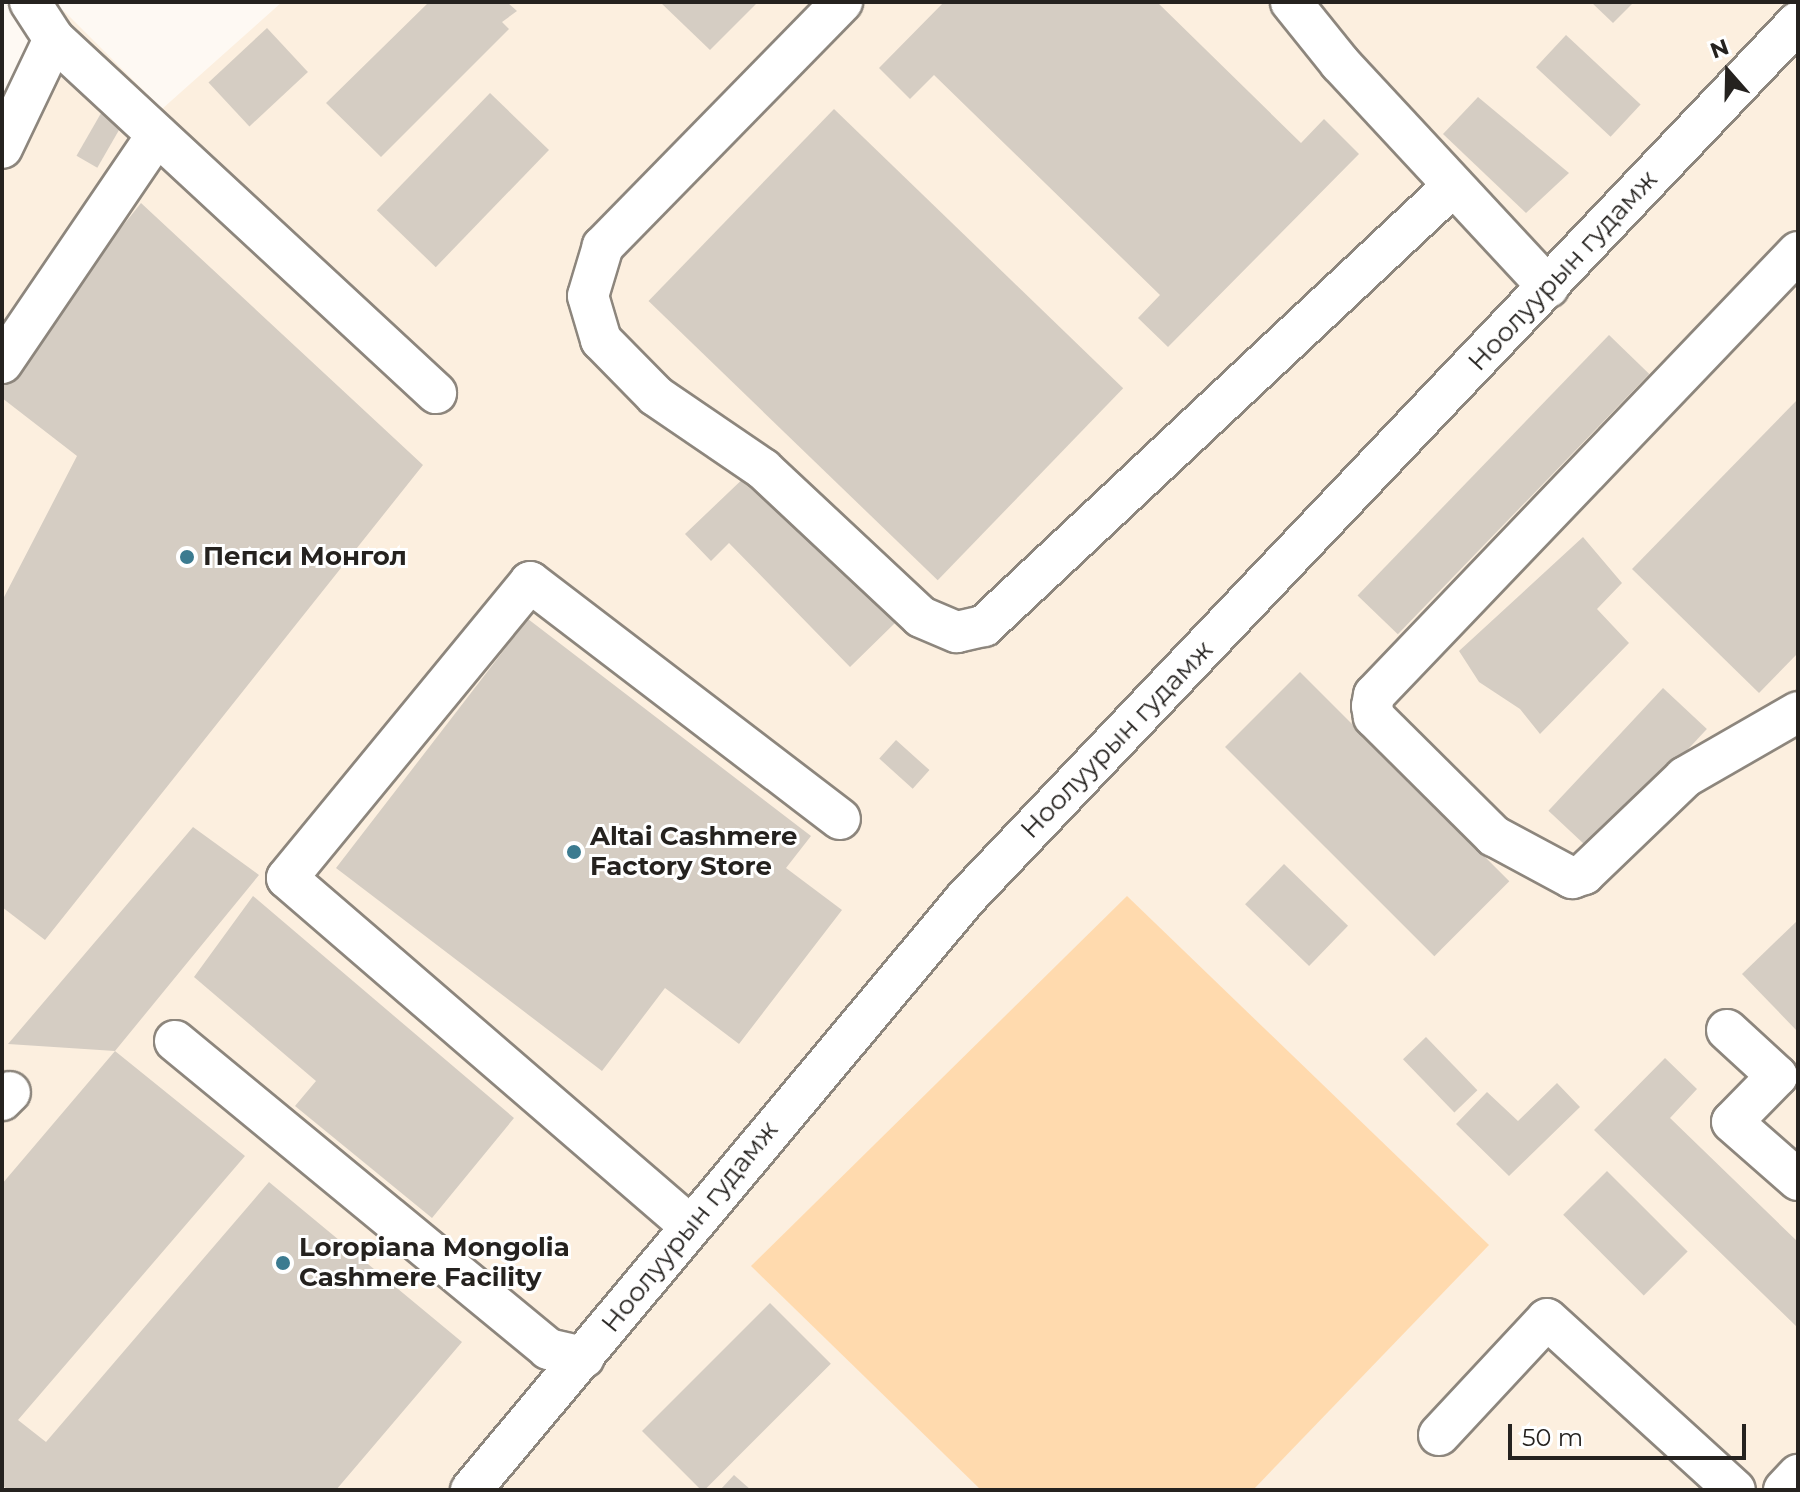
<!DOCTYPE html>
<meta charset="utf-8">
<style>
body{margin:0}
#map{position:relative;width:1800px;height:1492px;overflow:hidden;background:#fef9f3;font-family:Montserrat,sans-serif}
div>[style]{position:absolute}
.built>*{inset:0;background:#fcefdf}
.green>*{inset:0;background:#ffdaae}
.building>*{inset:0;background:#d5cdc3;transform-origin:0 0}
.roads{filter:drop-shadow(2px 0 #8d867d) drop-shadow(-2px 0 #8d867d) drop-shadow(0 2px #8d867d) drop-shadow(0 -2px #8d867d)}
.minor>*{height:40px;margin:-20px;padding:0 20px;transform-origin:20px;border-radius:20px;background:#fff}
.dots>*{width:22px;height:22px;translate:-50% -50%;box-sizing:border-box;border:4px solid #fff;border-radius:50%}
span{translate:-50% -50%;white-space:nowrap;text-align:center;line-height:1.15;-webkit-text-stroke:6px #fff;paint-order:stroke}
.street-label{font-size:26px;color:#25221f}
.poi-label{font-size:26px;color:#25221f;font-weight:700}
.left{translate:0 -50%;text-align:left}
.frame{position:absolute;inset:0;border:4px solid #25221f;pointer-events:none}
.north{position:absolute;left:1688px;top:32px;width:80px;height:80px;-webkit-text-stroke:6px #fff;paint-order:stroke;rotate:340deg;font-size:22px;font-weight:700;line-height:32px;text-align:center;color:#25221f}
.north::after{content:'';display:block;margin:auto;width:28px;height:36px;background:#25221f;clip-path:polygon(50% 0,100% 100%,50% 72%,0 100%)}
.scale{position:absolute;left:1508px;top:1424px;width:238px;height:36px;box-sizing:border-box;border:4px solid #25221f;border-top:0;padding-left:10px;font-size:24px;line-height:28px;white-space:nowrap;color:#25221f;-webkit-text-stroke:6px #fff;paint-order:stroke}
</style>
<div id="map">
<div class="built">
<div style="clip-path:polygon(282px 2px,1798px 2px,1798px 1490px,2px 1490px,2px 127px,63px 10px,162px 109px)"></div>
</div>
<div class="green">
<div style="clip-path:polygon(1127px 896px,1489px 1245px,1253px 1490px,981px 1490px,751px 1266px)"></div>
</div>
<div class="building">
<div style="clip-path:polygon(429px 2px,507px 2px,517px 11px,502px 22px,509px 29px,381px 157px,326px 103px)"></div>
<div style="clip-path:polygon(660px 2px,758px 2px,710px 50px)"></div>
<div style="clip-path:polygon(944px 2px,1157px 2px,1301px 143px,1324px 119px,1359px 154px,1168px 347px,1138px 318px,1160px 295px,934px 75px,910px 99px,879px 68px)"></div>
<div style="clip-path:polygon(1591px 2px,1634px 2px,1613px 23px)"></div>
<div style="left:267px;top:28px;width:60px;height:80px;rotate:47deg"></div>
<div style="left:1566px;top:35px;width:102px;height:44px;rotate:43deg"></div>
<div style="left:490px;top:93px;width:82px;height:163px;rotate:44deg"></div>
<div style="clip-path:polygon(1478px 97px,1569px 173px,1526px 213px,1443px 134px)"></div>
<div style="left:104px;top:108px;width:24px;height:55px;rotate:30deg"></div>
<div style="left:834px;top:109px;width:402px;height:267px;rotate:44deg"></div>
<div style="clip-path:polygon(141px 203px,423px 465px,45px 940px,2px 907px,2px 601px,77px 456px,2px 398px,2px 377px)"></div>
<div style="left:1609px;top:335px;width:56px;height:362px;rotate:44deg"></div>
<div style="clip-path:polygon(1798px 399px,1798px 653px,1759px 693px,1632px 569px)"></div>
<div style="clip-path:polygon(750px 472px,896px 622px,850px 667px,729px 543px,711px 561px,685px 534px)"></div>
<div style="clip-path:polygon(1583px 537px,1622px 583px,1597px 609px,1629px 643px,1540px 734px,1520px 709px,1479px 682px,1459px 651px)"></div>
<div style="clip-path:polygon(528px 619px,811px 836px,786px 868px,842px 910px,739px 1044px,665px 988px,602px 1071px,336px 868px)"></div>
<div style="left:1300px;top:672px;width:296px;height:106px;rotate:45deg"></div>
<div style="left:1663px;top:688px;width:60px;height:168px;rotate:43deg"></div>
<div style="left:896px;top:740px;width:45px;height:25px;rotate:42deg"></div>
<div style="clip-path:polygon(193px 827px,259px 875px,115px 1051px,245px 1156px,18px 1420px,46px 1442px,269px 1182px,462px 1342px,336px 1490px,8px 1490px,2px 1485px,2px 1184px,115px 1051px,8px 1044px)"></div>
<div style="left:1284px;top:864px;width:89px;height:56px;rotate:44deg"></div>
<div style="clip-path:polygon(253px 896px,514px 1118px,432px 1218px,295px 1106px,316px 1081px,194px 977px)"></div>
<div style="clip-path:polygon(1798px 920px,1798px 1032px,1742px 974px)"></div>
<div style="left:1426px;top:1037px;width:74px;height:32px;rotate:46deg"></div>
<div style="clip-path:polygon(1665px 1058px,1697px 1089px,1670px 1118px,1798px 1242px,1798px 1328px,1594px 1130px)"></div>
<div style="clip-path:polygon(1557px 1083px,1580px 1107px,1509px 1176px,1456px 1124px,1487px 1092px,1518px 1121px)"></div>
<div style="left:1607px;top:1171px;width:114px;height:62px;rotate:45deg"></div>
<div style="left:770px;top:1303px;width:86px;height:181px;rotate:45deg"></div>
<div style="clip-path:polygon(734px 1475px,751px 1490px,720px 1490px)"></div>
</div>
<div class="roads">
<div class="minor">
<div style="left:842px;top:2px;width:342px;rotate:134.4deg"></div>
<div style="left:603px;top:246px;width:52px;rotate:106.7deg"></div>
<div style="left:588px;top:296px;width:46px;rotate:73.5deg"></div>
<div style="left:601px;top:340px;width:78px;rotate:45.5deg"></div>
<div style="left:656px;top:396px;width:130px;rotate:34.3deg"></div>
<div style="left:763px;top:469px;width:216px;rotate:43.1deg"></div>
<div style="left:921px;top:617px;width:39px;rotate:23deg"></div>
<div style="left:957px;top:632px;width:28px;rotate:-13deg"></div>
<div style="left:984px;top:626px;width:643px;rotate:-43.17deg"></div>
<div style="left:1291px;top:2px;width:78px;rotate:51.2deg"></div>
<div style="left:1340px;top:63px;width:306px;rotate:47.1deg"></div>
<div style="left:54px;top:39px;width:521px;rotate:42.82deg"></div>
<div style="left:2px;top:148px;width:121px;rotate:-64.5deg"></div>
<div style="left:54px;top:39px;width:44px;rotate:-123deg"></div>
<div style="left:1798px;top:252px;width:613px;rotate:133.74deg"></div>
<div style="left:1374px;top:695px;width:11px;rotate:100deg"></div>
<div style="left:1372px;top:706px;width:11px;rotate:80deg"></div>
<div style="left:1374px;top:717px;width:169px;rotate:44.8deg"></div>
<div style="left:1494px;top:836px;width:89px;rotate:28.3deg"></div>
<div style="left:1572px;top:878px;width:13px;rotate:-18deg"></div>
<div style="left:1584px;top:874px;width:140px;rotate:-43.8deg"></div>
<div style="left:1685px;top:777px;width:130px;rotate:-29.9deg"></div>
<div style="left:2px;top:363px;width:276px;rotate:-55.8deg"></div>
<div style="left:1727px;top:1030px;width:68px;rotate:42.6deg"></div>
<div style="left:1777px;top:1076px;width:64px;rotate:134.4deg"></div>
<div style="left:1732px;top:1122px;width:88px;rotate:41.3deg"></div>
<div style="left:175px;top:1041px;width:484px;rotate:39.5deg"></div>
<div style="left:548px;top:1349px;width:37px;rotate:13deg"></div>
<div style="left:2px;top:1100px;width:11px;rotate:-45deg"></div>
<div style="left:689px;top:1225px;width:531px;rotate:-139.2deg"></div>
<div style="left:287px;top:878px;width:383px;rotate:-50.6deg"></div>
<div style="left:530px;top:582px;width:390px;rotate:37.4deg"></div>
<div style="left:1439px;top:1435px;width:158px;rotate:-47deg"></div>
<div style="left:1547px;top:1319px;width:254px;rotate:42.3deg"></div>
<div style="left:471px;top:1490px;width:772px;rotate:-50.1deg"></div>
<div style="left:966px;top:898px;width:1208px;rotate:-46.48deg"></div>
<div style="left:1784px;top:1490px;width:21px;rotate:-47deg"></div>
</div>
</div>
<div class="dots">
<div style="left:187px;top:557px;background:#3c7b90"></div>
<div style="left:574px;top:852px;background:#3c7b90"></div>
<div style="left:283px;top:1263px;background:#3c7b90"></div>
</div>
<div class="street-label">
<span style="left:1563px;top:271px;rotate:-47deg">Ноолуурын гудамж</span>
<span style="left:1117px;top:740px;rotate:-46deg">Ноолуурын гудамж</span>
<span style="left:690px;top:1227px;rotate:-51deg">Ноолуурын гудамж</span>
</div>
<div class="poi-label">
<span class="left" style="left:203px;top:557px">Пепси Монгол</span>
<span class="left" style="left:590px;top:852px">Altai Cashmere<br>Factory Store</span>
<span class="left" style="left:299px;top:1263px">Loropiana Mongolia<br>Cashmere Facility</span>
</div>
<div class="frame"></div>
<div class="north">N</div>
<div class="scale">50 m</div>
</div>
